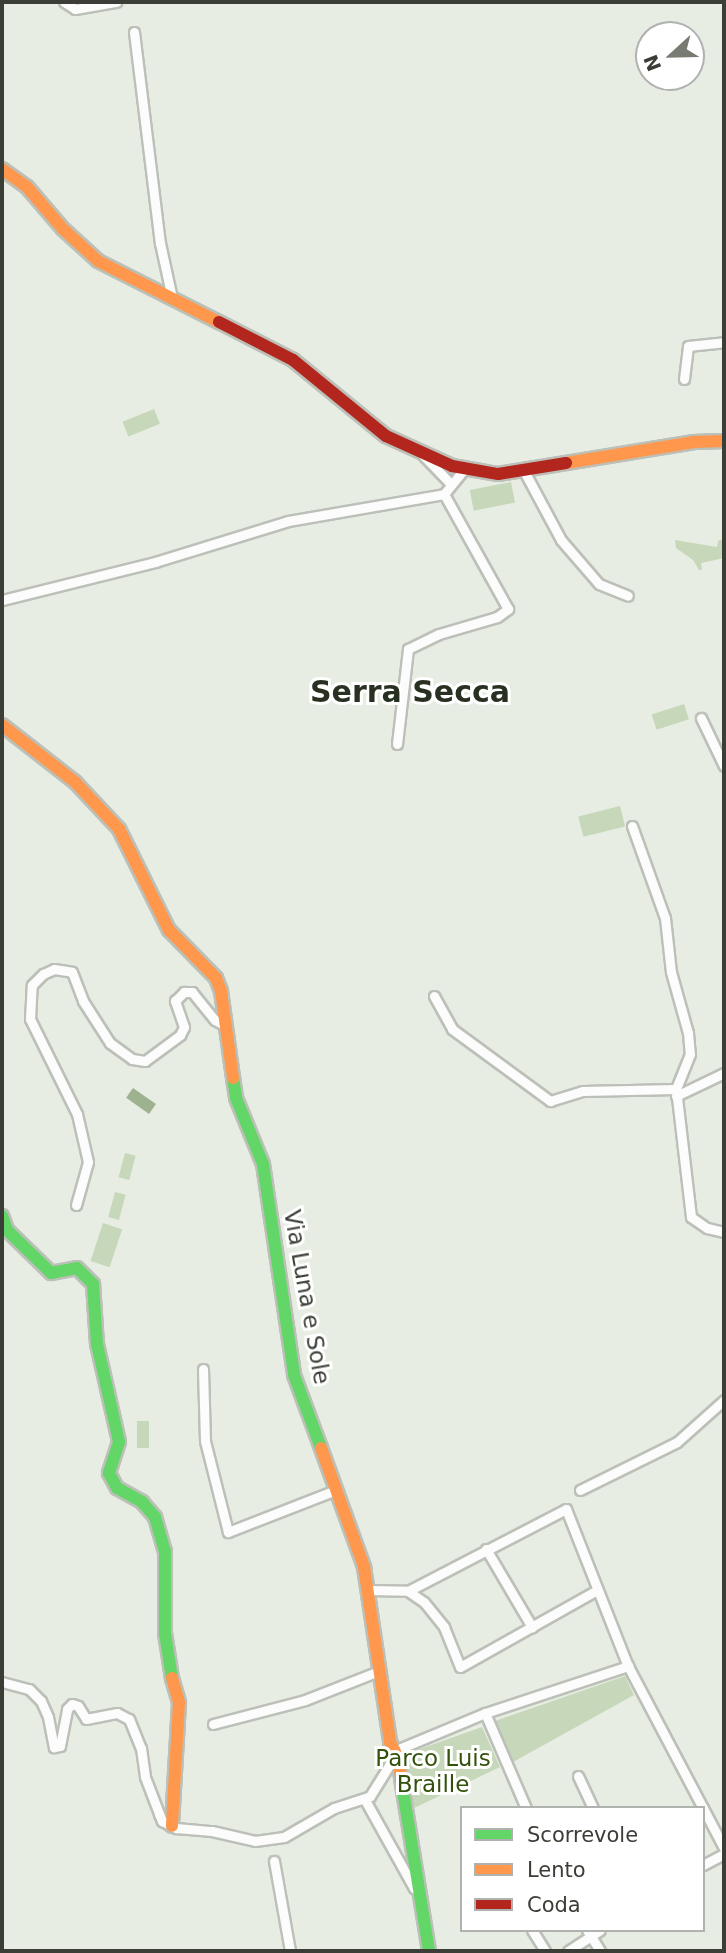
<!DOCTYPE html>
<style>
body{margin:0}
#map{position:relative;width:726px;height:1953px;overflow:hidden;background:#e7ede2;font-family:"DejaVu Sans",sans-serif}
div>[style]{position:absolute}
.green>*{inset:0;background:#c7d7b9;transform-origin:0 0}
.water>*{inset:0;background:#9fb28f;transform-origin:0 0}
.roads{filter:drop-shadow(2px 0 #bcc0b8) drop-shadow(-2px 0 #bcc0b8) drop-shadow(0 2px #bcc0b8) drop-shadow(0 -2px #bcc0b8)}
.street>*{height:9px;margin:-4.5px;padding:0 4.5px;transform-origin:4.5px;border-radius:4.5px;background:#fbfcfb}
.fast>*{height:12px;margin:-6px;padding:0 6px;transform-origin:6px;border-radius:6px;background:#63d668}
.slow>*{height:12px;margin:-6px;padding:0 6px;transform-origin:6px;border-radius:6px;background:#ff974d}
.jam>*{height:12px;margin:-6px;padding:0 6px;transform-origin:6px;border-radius:6px;background:#b3261e}
span{translate:-50% -50%;white-space:nowrap;text-align:center;line-height:1.15;-webkit-text-stroke:6px #fff;paint-order:stroke}
.street-label{font-size:23px;color:#3a3e36}
.park-label{font-size:23px;color:#32510b}
.district-label{font-size:30px;color:#283021;font-weight:700}
.frame{position:absolute;inset:0;border:4px solid #3a3e36;pointer-events:none}
.legend{position:absolute;left:460px;top:1806px;width:245px;height:126px;box-sizing:border-box;background:#fff;border:2px solid #b0b2af;margin:0;padding:9px 12px;list-style:none;font-size:21px;color:#3a3e36}
.legend li{display:flex;align-items:center;gap:14px;height:35px}
.legend b{width:35px;border:2px solid #b0b2af}
.north{position:absolute;left:635px;top:21px;width:70px;height:70px;box-sizing:border-box;background:#fff;border:2px solid #b0b2af;border-radius:50%;rotate:248deg;font-size:19px;font-weight:700;line-height:28px;text-align:center;color:#3a3e36}
.north::after{content:'';display:block;margin:auto;width:24px;height:32px;background:#777b72;clip-path:polygon(50% 0,100% 100%,50% 72%,0 100%)}
</style>
<div id="map">
<div class="green">
<div style="left:154px;top:409px;width:16px;height:34px;rotate:68deg"></div>
<div style="left:511px;top:482px;width:21px;height:42px;rotate:79deg"></div>
<div style="clip-path:polygon(723px 539px,724px 558px,701px 563px,702px 570px,699px 570px,693px 560px,676px 548px,675px 540px,717px 547px,718px 541px)"></div>
<div style="left:684px;top:704px;width:16px;height:34px;rotate:72deg"></div>
<div style="left:620px;top:806px;width:21px;height:43px;rotate:76deg"></div>
<div style="left:125px;top:1153px;width:11px;height:25px;rotate:15deg"></div>
<div style="left:115px;top:1192px;width:11px;height:26px;rotate:15deg"></div>
<div style="left:103px;top:1223px;width:20px;height:40px;rotate:18deg"></div>
<div style="left:137px;top:1421px;width:12px;height:27px"></div>
<div style="clip-path:polygon(625px 1676px,634px 1695px,513px 1762px,495px 1721px)"></div>
<div style="clip-path:polygon(482px 1727px,500px 1767px,412px 1809px,403px 1755px)"></div>
</div>
<div class="water">
<div style="left:133px;top:1088px;width:28px;height:12px;rotate:35deg"></div>
</div>
<div class="roads">
<div class="street">
<div style="left:64px;top:2px;width:13px;rotate:32deg"></div>
<div style="left:75px;top:9px;width:42px;rotate:-9.7deg"></div>
<div style="left:134px;top:32px;width:213px;rotate:83deg"></div>
<div style="left:160px;top:243px;width:56px;rotate:77.7deg"></div>
<div style="left:684px;top:379px;width:33px;rotate:-83deg"></div>
<div style="left:688px;top:346px;width:36px;rotate:-6deg"></div>
<div style="left:423px;top:455px;width:40px;rotate:46deg"></div>
<div style="left:524px;top:471px;width:78px;rotate:61.8deg"></div>
<div style="left:561px;top:540px;width:58px;rotate:49.2deg"></div>
<div style="left:599px;top:584px;width:31px;rotate:22deg"></div>
<div style="left:2px;top:600px;width:158px;rotate:-13.9deg"></div>
<div style="left:155px;top:562px;width:139px;rotate:-17.1deg"></div>
<div style="left:288px;top:521px;width:158px;rotate:-9.8deg"></div>
<div style="left:444px;top:494px;width:32px;rotate:-51deg"></div>
<div style="left:701px;top:718px;width:53px;rotate:64.4deg"></div>
<div style="left:397px;top:744px;width:96px;rotate:-83.4deg"></div>
<div style="left:408px;top:649px;width:34px;rotate:-26deg"></div>
<div style="left:439px;top:634px;width:60px;rotate:-16.3deg"></div>
<div style="left:497px;top:617px;width:14px;rotate:-36deg"></div>
<div style="left:508px;top:609px;width:132px;rotate:-119.1deg"></div>
<div style="left:632px;top:826px;width:98px;rotate:70.3deg"></div>
<div style="left:665px;top:918px;width:54px;rotate:83.7deg"></div>
<div style="left:671px;top:972px;width:63px;rotate:74.4deg"></div>
<div style="left:688px;top:1033px;width:21px;rotate:85deg"></div>
<div style="left:690px;top:1054px;width:38px;rotate:112deg"></div>
<div style="left:434px;top:996px;width:38px;rotate:61deg"></div>
<div style="left:452px;top:1029px;width:122px;rotate:36.3deg"></div>
<div style="left:550px;top:1101px;width:34px;rotate:-17deg"></div>
<div style="left:583px;top:1091px;width:93px;rotate:-1.2deg"></div>
<div style="left:676px;top:1089px;width:129px;rotate:83.3deg"></div>
<div style="left:691px;top:1217px;width:19px;rotate:35deg"></div>
<div style="left:707px;top:1228px;width:17px;rotate:13deg"></div>
<div style="left:676px;top:1096px;width:53px;rotate:-25.6deg"></div>
<div style="left:76px;top:1205px;width:45px;rotate:-74.4deg"></div>
<div style="left:88px;top:1162px;width:49px;rotate:-102.9deg"></div>
<div style="left:77px;top:1114px;width:106px;rotate:-116.3deg"></div>
<div style="left:30px;top:1019px;width:34px;rotate:-87deg"></div>
<div style="left:32px;top:985px;width:16px;rotate:-45deg"></div>
<div style="left:43px;top:974px;width:12px;rotate:-24deg"></div>
<div style="left:54px;top:969px;width:18px;rotate:9deg"></div>
<div style="left:72px;top:972px;width:31px;rotate:69deg"></div>
<div style="left:83px;top:1001px;width:50px;rotate:57.3deg"></div>
<div style="left:110px;top:1043px;width:27px;rotate:36deg"></div>
<div style="left:132px;top:1059px;width:13px;rotate:9deg"></div>
<div style="left:145px;top:1061px;width:44px;rotate:-36.6deg"></div>
<div style="left:180px;top:1035px;width:9px;rotate:-63deg"></div>
<div style="left:184px;top:1027px;width:28px;rotate:-109deg"></div>
<div style="left:175px;top:1001px;width:13px;rotate:-45deg"></div>
<div style="left:184px;top:992px;width:8px"></div>
<div style="left:192px;top:992px;width:36px;rotate:51deg"></div>
<div style="left:215px;top:1020px;width:13px;rotate:29deg"></div>
<div style="left:203px;top:1369px;width:72px;rotate:88.4deg"></div>
<div style="left:205px;top:1441px;width:94px;rotate:75.8deg"></div>
<div style="left:228px;top:1532px;width:116px;rotate:-21.3deg"></div>
<div style="left:580px;top:1490px;width:108px;rotate:-26.3deg"></div>
<div style="left:677px;top:1442px;width:63px;rotate:-41.8deg"></div>
<div style="left:486px;top:1549px;width:91px;rotate:59.5deg"></div>
<div style="left:369px;top:1590px;width:39px;rotate:1deg"></div>
<div style="left:408px;top:1591px;width:178px;rotate:-27.4deg"></div>
<div style="left:566px;top:1509px;width:169px;rotate:68.5deg"></div>
<div style="left:628px;top:1666px;width:161px;rotate:62.2deg"></div>
<div style="left:408px;top:1591px;width:19px;rotate:35deg"></div>
<div style="left:424px;top:1602px;width:32px;rotate:51deg"></div>
<div style="left:444px;top:1627px;width:43px;rotate:68.2deg"></div>
<div style="left:460px;top:1667px;width:157px;rotate:-29.3deg"></div>
<div style="left:2px;top:1682px;width:28px;rotate:15deg"></div>
<div style="left:29px;top:1689px;width:17px;rotate:45deg"></div>
<div style="left:41px;top:1701px;width:17px;rotate:66deg"></div>
<div style="left:48px;top:1717px;width:31px;rotate:79deg"></div>
<div style="left:54px;top:1747px;width:6px;rotate:-9deg"></div>
<div style="left:60px;top:1746px;width:38px;rotate:-79deg"></div>
<div style="left:67px;top:1709px;width:7px;rotate:-45deg"></div>
<div style="left:72px;top:1704px;width:6px;rotate:18deg"></div>
<div style="left:78px;top:1706px;width:15px;rotate:58deg"></div>
<div style="left:86px;top:1719px;width:32px;rotate:-11deg"></div>
<div style="left:117px;top:1713px;width:13px;rotate:27deg"></div>
<div style="left:129px;top:1719px;width:31px;rotate:68deg"></div>
<div style="left:141px;top:1748px;width:29px;rotate:82deg"></div>
<div style="left:145px;top:1777px;width:40px;rotate:69deg"></div>
<div style="left:159px;top:1814px;width:8px;rotate:67deg"></div>
<div style="left:162px;top:1821px;width:16px;rotate:27deg"></div>
<div style="left:176px;top:1828px;width:36px;rotate:5deg"></div>
<div style="left:212px;top:1831px;width:44px;rotate:13.1deg"></div>
<div style="left:255px;top:1841px;width:29px;rotate:-8deg"></div>
<div style="left:284px;top:1837px;width:58px;rotate:-30.1deg"></div>
<div style="left:334px;top:1808px;width:38px;rotate:-18deg"></div>
<div style="left:370px;top:1796px;width:36px;rotate:-58deg"></div>
<div style="left:389px;top:1765px;width:11px;rotate:-38deg"></div>
<div style="left:485px;top:1713px;width:103px;rotate:66.7deg"></div>
<div style="left:213px;top:1724px;width:95px;rotate:-14.6deg"></div>
<div style="left:305px;top:1700px;width:79px;rotate:-21.4deg"></div>
<div style="left:394px;top:1751px;width:99px;rotate:-22.7deg"></div>
<div style="left:485px;top:1713px;width:151px;rotate:-18.2deg"></div>
<div style="left:578px;top:1776px;width:35px;rotate:65deg"></div>
<div style="left:365px;top:1800px;width:101px;rotate:60.9deg"></div>
<div style="left:414px;top:1888px;width:7px;rotate:34deg"></div>
<div style="left:703px;top:1808px;width:45px;rotate:62.3deg"></div>
<div style="left:274px;top:1861px;width:91px;rotate:79.9deg"></div>
<div style="left:703px;top:1865px;width:24px;rotate:-28deg"></div>
<div style="left:532px;top:1930px;width:25px;rotate:58deg"></div>
<div style="left:587px;top:1930px;width:25px;rotate:58deg"></div>
<div style="left:568px;top:1951px;width:38px;rotate:-33deg"></div>
</div>
<div class="fast">
<div style="left:233px;top:1078px;width:20px;rotate:81deg"></div>
<div style="left:236px;top:1098px;width:71px;rotate:67.8deg"></div>
<div style="left:263px;top:1164px;width:213px;rotate:81.6deg"></div>
<div style="left:294px;top:1375px;width:78px;rotate:69.7deg"></div>
<div style="left:2px;top:1216px;width:15px;rotate:70deg"></div>
<div style="left:7px;top:1230px;width:62px;rotate:44.3deg"></div>
<div style="left:51px;top:1273px;width:26px;rotate:-11deg"></div>
<div style="left:77px;top:1268px;width:23px;rotate:45deg"></div>
<div style="left:93px;top:1284px;width:60px;rotate:86.2deg"></div>
<div style="left:97px;top:1344px;width:100px;rotate:77.3deg"></div>
<div style="left:119px;top:1442px;width:33px;rotate:108deg"></div>
<div style="left:109px;top:1473px;width:17px;rotate:62deg"></div>
<div style="left:117px;top:1488px;width:29px;rotate:29deg"></div>
<div style="left:142px;top:1502px;width:20px;rotate:49deg"></div>
<div style="left:155px;top:1517px;width:35px;rotate:74deg"></div>
<div style="left:165px;top:1551px;width:82px;rotate:90deg"></div>
<div style="left:165px;top:1633px;width:46px;rotate:81.2deg"></div>
<div style="left:401px;top:1778px;width:175px;rotate:80.8deg"></div>
</div>
<div class="slow">
<div style="left:2px;top:169px;width:31px;rotate:36deg"></div>
<div style="left:27px;top:187px;width:55px;rotate:49.4deg"></div>
<div style="left:63px;top:229px;width:47px;rotate:42.4deg"></div>
<div style="left:98px;top:261px;width:136px;rotate:26.8deg"></div>
<div style="left:566px;top:463px;width:130px;rotate:-9.3deg"></div>
<div style="left:694px;top:442px;width:30px;rotate:-2deg"></div>
<div style="left:2px;top:725px;width:93px;rotate:38deg"></div>
<div style="left:75px;top:782px;width:64px;rotate:46.9deg"></div>
<div style="left:119px;top:829px;width:113px;rotate:63.7deg"></div>
<div style="left:169px;top:930px;width:67px;rotate:45.6deg"></div>
<div style="left:216px;top:978px;width:14px;rotate:69deg"></div>
<div style="left:221px;top:991px;width:88px;rotate:82.1deg"></div>
<div style="left:321px;top:1448px;width:127px;rotate:70.1deg"></div>
<div style="left:364px;top:1567px;width:177px;rotate:81.5deg"></div>
<div style="left:390px;top:1742px;width:18px;rotate:63deg"></div>
<div style="left:398px;top:1758px;width:20px;rotate:81deg"></div>
<div style="left:172px;top:1678px;width:26px;rotate:74deg"></div>
<div style="left:179px;top:1703px;width:123px;rotate:93.3deg"></div>
</div>
<div class="jam">
<div style="left:219px;top:322px;width:83px;rotate:27.2deg"></div>
<div style="left:293px;top:360px;width:120px;rotate:39.3deg"></div>
<div style="left:386px;top:436px;width:72px;rotate:24.4deg"></div>
<div style="left:452px;top:466px;width:47px;rotate:9.9deg"></div>
<div style="left:498px;top:474px;width:69px;rotate:-9.2deg"></div>
</div>
</div>
<div class="street-label">
<span style="left:307px;top:1297px;rotate:80deg">Via Luna e Sole</span>
</div>
<div class="park-label">
<span style="left:433px;top:1771px">Parco Luis<br>Braille</span>
</div>
<div class="district-label">
<span style="left:410px;top:692px">Serra Secca</span>
</div>
<div class="frame"></div>
<ul class="legend">
<li><b style="height:9px;background:#63d668"></b>Scorrevole</li>
<li><b style="height:9px;background:#ff974d"></b>Lento</li>
<li><b style="height:9px;background:#b3261e"></b>Coda</li>
</ul>
<div class="north">N</div>
</div>
